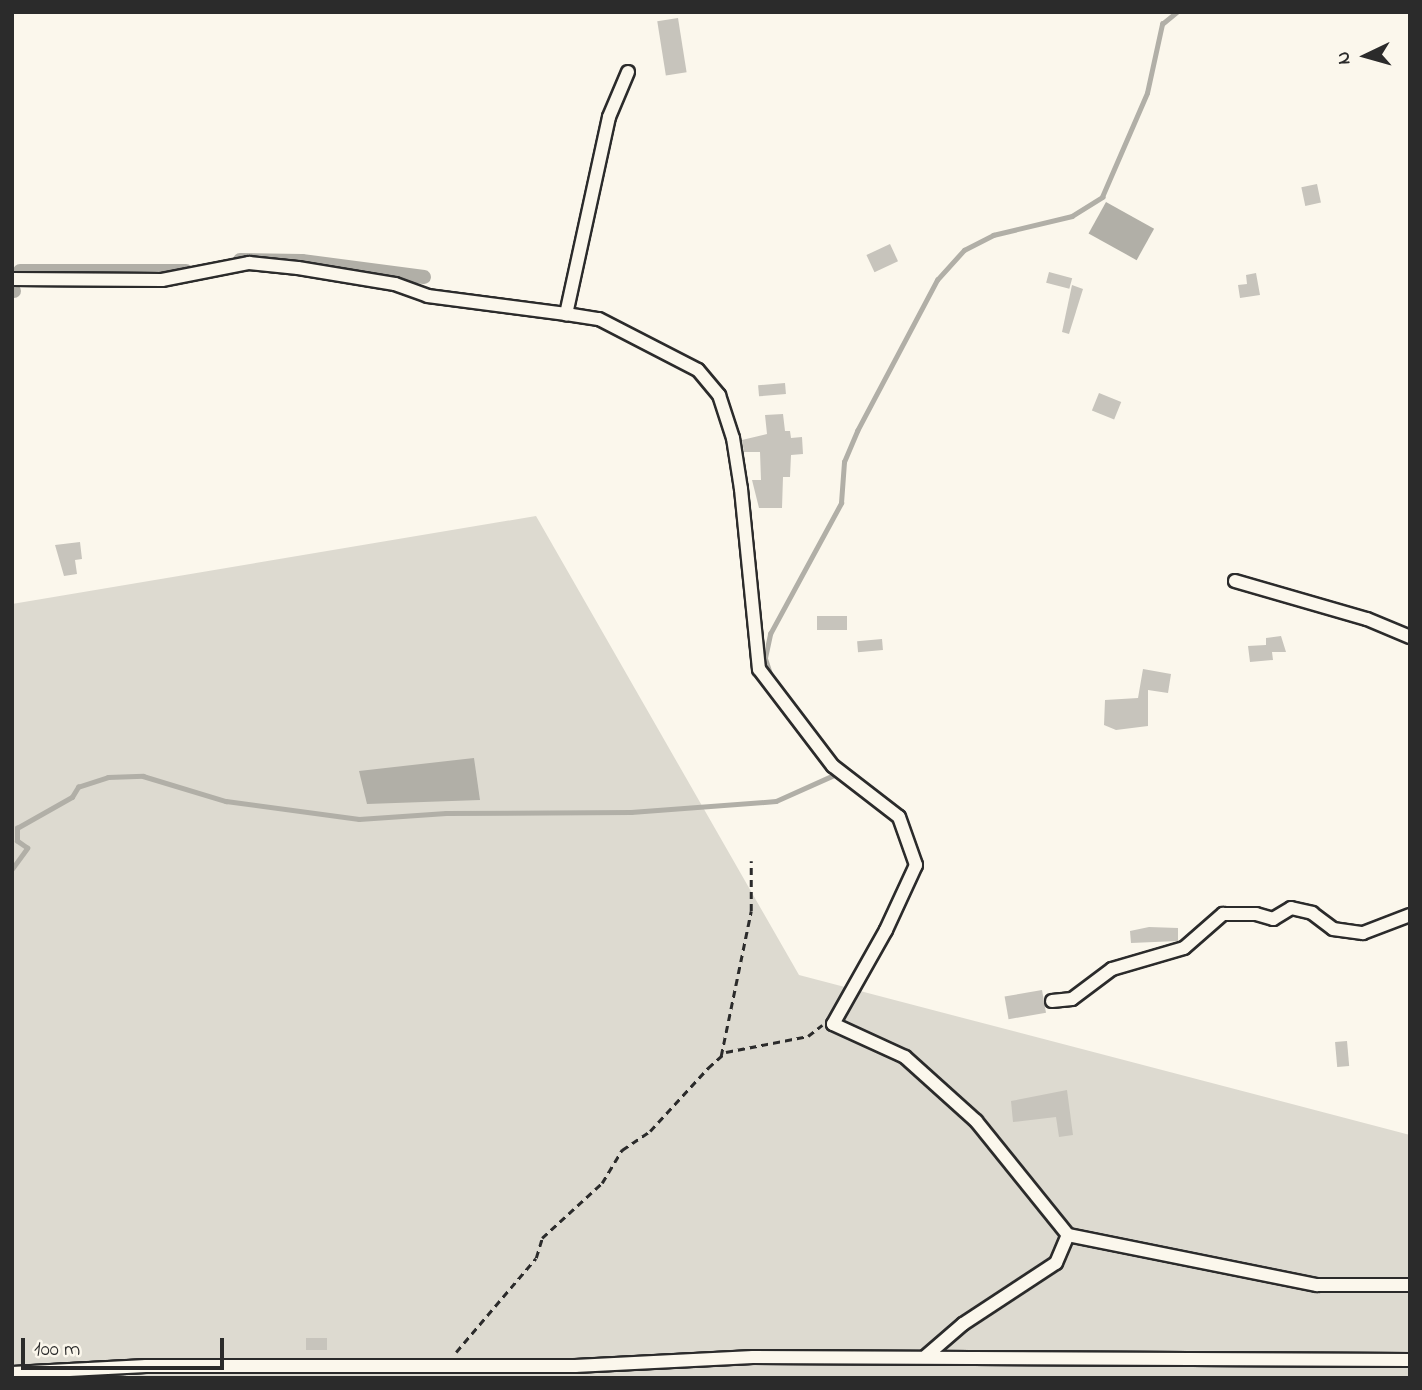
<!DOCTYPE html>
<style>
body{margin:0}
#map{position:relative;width:1422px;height:1390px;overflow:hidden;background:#fbf7ec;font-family:"Indie Flower",sans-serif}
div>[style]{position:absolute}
.green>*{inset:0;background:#dddad0}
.water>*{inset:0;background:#b1afa7;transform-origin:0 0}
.stream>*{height:4.5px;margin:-2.25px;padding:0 2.25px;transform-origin:2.25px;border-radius:2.25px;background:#b1afa7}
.canal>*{height:14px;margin:-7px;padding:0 7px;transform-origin:7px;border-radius:7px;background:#b1afa7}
.building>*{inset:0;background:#c7c4bc;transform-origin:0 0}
.path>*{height:2.5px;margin-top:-1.25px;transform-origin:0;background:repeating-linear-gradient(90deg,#2b2b2b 0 7px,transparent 0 12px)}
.roads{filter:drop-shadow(2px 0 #2b2b2b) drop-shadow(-2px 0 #2b2b2b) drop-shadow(0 2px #2b2b2b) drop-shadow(0 -2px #2b2b2b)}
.street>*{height:12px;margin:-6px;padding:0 6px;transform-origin:6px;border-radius:6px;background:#fbf7ec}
span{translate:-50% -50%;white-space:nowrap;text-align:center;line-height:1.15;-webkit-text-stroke:6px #fbf7ec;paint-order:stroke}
.frame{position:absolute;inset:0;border:14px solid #2b2b2b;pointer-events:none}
.north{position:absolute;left:1331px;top:21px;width:70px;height:70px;-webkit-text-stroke:5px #fbf7ec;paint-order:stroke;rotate:265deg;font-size:19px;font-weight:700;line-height:28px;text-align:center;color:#2b2b2b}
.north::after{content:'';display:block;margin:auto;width:24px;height:32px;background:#2b2b2b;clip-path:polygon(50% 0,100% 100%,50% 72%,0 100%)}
.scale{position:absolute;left:21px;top:1338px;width:203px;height:32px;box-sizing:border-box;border:4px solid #2b2b2b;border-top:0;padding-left:9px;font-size:21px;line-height:24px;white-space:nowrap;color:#2b2b2b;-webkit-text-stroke:5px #fbf7ec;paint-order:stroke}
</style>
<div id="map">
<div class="green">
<div style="clip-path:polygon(536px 516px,799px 975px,1410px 1135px,1410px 1378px,12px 1378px,12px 604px)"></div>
</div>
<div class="water">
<div style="left:1106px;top:202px;width:55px;height:36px;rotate:29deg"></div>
<div style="clip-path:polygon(474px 758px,480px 800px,367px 804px,359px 771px)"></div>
</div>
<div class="stream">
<div style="left:771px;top:677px;width:20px;rotate:-108deg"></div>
<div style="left:765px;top:658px;width:25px;rotate:-78deg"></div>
<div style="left:770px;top:634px;width:149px;rotate:-61.5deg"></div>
<div style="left:841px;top:503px;width:41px;rotate:-85.8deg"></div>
<div style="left:844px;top:462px;width:34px;rotate:-67deg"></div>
<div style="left:857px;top:431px;width:171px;rotate:-62.1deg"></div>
<div style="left:937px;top:280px;width:40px;rotate:-48deg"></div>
<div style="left:964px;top:250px;width:33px;rotate:-27deg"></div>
<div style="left:993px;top:235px;width:81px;rotate:-13.5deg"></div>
<div style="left:1072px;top:216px;width:36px;rotate:-32deg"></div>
<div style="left:1102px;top:197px;width:113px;rotate:-66.6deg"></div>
<div style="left:1147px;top:93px;width:71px;rotate:-77.7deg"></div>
<div style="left:1162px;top:24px;width:19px;rotate:-39deg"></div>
<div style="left:12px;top:869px;width:26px;rotate:-54deg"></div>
<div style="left:27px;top:848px;width:12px;rotate:-145deg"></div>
<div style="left:17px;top:841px;width:13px;rotate:-90deg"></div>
<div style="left:17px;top:828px;width:63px;rotate:-29.4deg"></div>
<div style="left:72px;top:797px;width:12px;rotate:-59deg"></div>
<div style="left:78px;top:787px;width:32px;rotate:-18deg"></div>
<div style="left:108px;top:777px;width:35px;rotate:-2deg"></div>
<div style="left:143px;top:776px;width:87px;rotate:16.8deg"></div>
<div style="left:226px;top:801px;width:134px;rotate:7.7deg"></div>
<div style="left:359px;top:819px;width:87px;rotate:-3.9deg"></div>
<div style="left:446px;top:813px;width:185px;rotate:-0.3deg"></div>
<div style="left:631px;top:812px;width:145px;rotate:-4.3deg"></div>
<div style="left:776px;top:801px;width:64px;rotate:-24.1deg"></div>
</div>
<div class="canal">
<div style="left:240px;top:260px;width:62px;rotate:0.9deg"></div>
<div style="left:302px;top:261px;width:123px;rotate:7.5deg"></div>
<div style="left:20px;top:271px;width:166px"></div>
<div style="left:12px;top:291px;width:2px"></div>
</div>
<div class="building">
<div style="left:678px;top:18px;width:55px;height:21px;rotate:81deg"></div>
<div style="left:1317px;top:184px;width:19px;height:16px;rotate:78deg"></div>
<div style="left:890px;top:244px;width:19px;height:26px;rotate:65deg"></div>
<div style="left:1049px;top:272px;width:24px;height:11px;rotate:15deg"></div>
<div style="clip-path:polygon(1256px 273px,1260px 295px,1240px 298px,1238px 285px,1247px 284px,1246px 275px)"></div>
<div style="clip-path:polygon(1072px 285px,1083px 289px,1069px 334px,1062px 332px)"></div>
<div style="left:785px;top:383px;width:11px;height:27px;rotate:85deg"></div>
<div style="left:1099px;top:393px;width:24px;height:19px;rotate:22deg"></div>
<div style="clip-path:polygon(783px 414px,785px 431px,790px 431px,791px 438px,802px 437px,803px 454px,791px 455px,790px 477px,783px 477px,782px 508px,759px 508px,752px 480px,761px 480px,760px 452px,744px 452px,742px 440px,767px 434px,765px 415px)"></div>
<div style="clip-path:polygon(80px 542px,82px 559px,75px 560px,77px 574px,64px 576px,55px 545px)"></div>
<div style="left:817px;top:616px;width:30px;height:14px"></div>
<div style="clip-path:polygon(1281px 636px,1286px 652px,1272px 652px,1273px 660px,1250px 662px,1248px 646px,1266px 645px,1266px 638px)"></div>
<div style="left:882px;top:639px;width:11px;height:25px;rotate:85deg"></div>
<div style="clip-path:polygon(1143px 669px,1171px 674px,1168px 693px,1148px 690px,1148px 726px,1116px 730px,1104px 725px,1105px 700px,1138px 698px)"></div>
<div style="clip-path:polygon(1149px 927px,1178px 928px,1178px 941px,1131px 943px,1130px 931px)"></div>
<div style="left:1042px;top:990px;width:23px;height:38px;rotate:80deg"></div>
<div style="left:1347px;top:1041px;width:25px;height:12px;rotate:85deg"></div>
<div style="clip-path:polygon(1067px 1090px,1073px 1135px,1059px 1137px,1056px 1117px,1013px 1122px,1011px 1101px)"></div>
<div style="left:306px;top:1338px;width:21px;height:12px"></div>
</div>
<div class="path">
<div style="left:721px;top:1056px;width:148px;rotate:-78.3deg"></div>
<div style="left:751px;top:911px;width:50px;rotate:-90deg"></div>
<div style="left:456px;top:1352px;width:123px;rotate:-49.6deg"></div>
<div style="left:536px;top:1258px;width:21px;rotate:-73deg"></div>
<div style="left:542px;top:1238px;width:81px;rotate:-42.5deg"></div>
<div style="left:602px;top:1183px;width:39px;rotate:-59deg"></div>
<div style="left:622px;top:1150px;width:34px;rotate:-34deg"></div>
<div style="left:650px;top:1131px;width:86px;rotate:-47.4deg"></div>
<div style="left:708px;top:1068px;width:24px;rotate:-42deg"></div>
<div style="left:726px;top:1052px;width:84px;rotate:-11deg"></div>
<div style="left:808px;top:1036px;width:18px;rotate:-38deg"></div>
</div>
<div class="roads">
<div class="street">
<div style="left:628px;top:72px;width:49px;rotate:112.9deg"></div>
<div style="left:609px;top:117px;width:202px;rotate:102.3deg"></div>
<div style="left:566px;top:314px;width:33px;rotate:9deg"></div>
<div style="left:599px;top:319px;width:111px;rotate:27.3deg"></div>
<div style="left:698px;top:370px;width:33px;rotate:50deg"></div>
<div style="left:719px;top:395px;width:45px;rotate:72deg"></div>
<div style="left:733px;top:438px;width:52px;rotate:81.1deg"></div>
<div style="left:741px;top:489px;width:181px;rotate:84.3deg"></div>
<div style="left:759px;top:669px;width:122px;rotate:52.7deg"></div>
<div style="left:833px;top:766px;width:83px;rotate:37.7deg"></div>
<div style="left:899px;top:817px;width:51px;rotate:70.5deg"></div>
<div style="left:916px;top:865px;width:72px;rotate:114.8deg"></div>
<div style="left:886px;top:930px;width:108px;rotate:119.4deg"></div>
<div style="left:833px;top:1024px;width:79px;rotate:24.6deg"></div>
<div style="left:905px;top:1057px;width:96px;rotate:42deg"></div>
<div style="left:976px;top:1121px;width:146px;rotate:51.1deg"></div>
<div style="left:12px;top:279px;width:150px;rotate:0.4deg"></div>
<div style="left:162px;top:280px;width:89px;rotate:-11.1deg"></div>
<div style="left:249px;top:263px;width:49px;rotate:5.8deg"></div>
<div style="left:298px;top:268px;width:98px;rotate:9.4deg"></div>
<div style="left:395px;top:284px;width:35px;rotate:20deg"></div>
<div style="left:428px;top:296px;width:139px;rotate:7.4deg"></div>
<div style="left:1235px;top:581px;width:137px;rotate:16.1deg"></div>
<div style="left:1367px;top:619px;width:47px;rotate:22.7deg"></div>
<div style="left:1052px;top:1001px;width:20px;rotate:-6deg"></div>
<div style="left:1072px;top:999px;width:50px;rotate:-36.9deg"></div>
<div style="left:1112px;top:969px;width:75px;rotate:-16.3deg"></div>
<div style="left:1184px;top:948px;width:52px;rotate:-41.1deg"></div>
<div style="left:1223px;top:914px;width:33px"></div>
<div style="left:1256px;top:914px;width:18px;rotate:16deg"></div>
<div style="left:1273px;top:919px;width:21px;rotate:-31deg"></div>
<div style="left:1291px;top:908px;width:22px;rotate:13deg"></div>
<div style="left:1312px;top:913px;width:26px;rotate:37deg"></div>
<div style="left:1333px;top:929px;width:30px;rotate:8deg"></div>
<div style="left:1363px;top:933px;width:50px;rotate:-21deg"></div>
<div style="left:926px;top:1356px;width:49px;rotate:-40.9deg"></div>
<div style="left:963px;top:1324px;width:111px;rotate:-33.3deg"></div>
<div style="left:1056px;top:1263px;width:30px;rotate:-67deg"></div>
<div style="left:1068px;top:1235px;width:254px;rotate:11.4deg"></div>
<div style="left:1317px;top:1285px;width:93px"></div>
<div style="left:12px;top:1373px;width:134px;rotate:-3deg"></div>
<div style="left:146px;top:1366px;width:429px"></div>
<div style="left:575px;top:1366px;width:178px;rotate:-2.9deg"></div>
<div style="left:753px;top:1357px;width:657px;rotate:0.26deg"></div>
</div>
</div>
<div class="frame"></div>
<div class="north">N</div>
<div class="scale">100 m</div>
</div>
